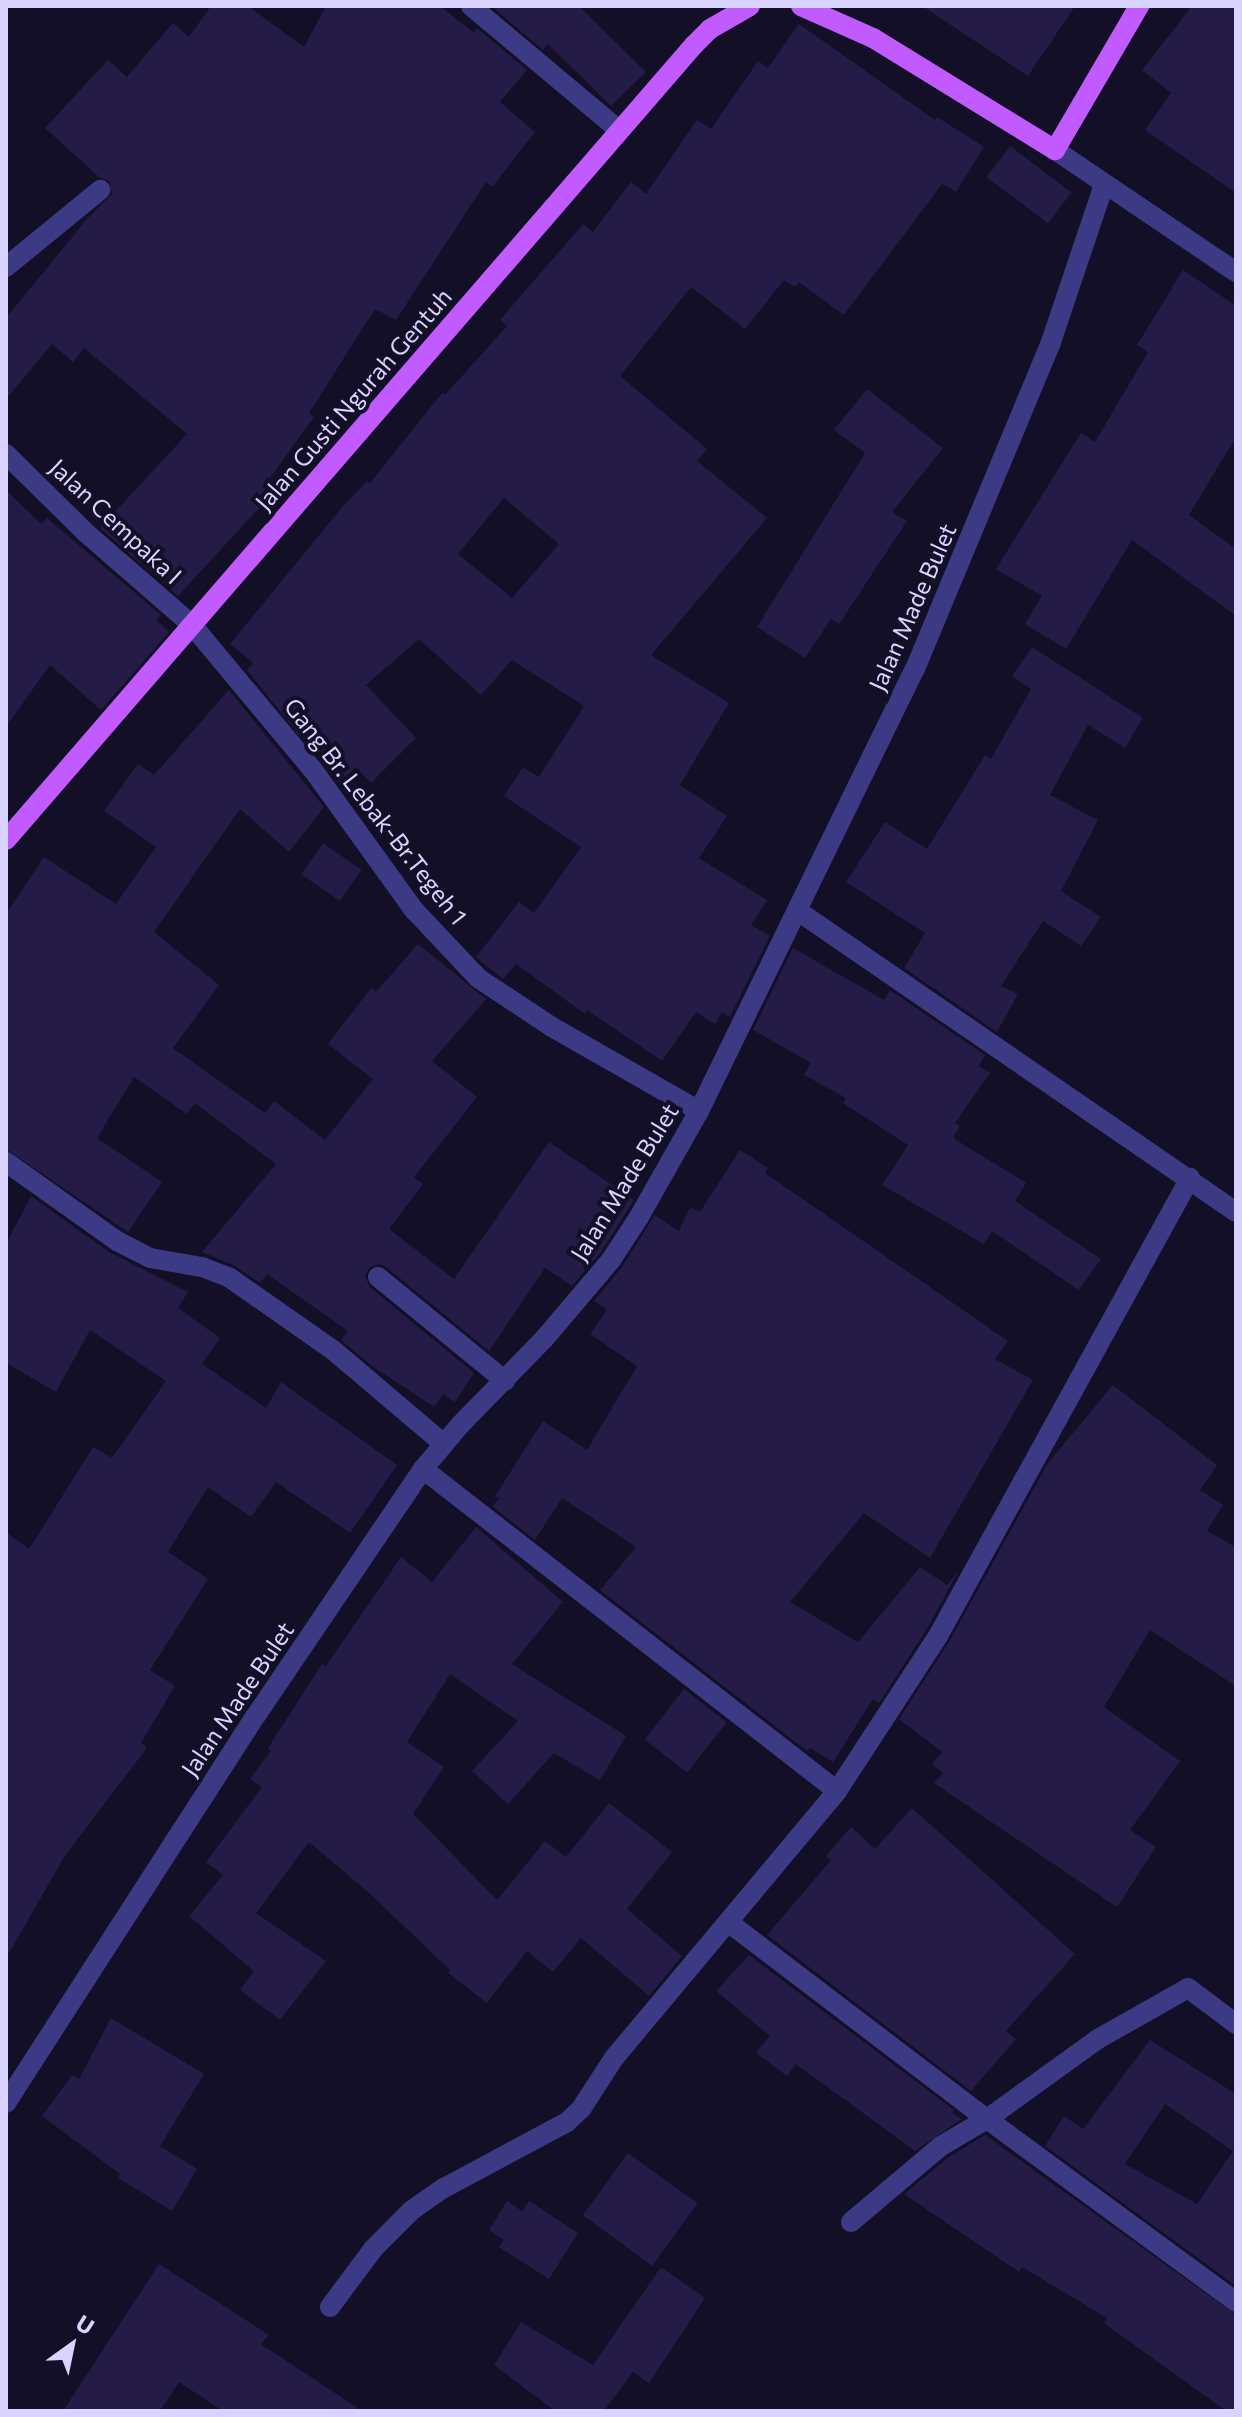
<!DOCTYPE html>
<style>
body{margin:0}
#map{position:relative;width:1242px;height:2417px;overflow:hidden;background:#130f26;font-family:Commissioner,sans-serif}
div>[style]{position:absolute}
.building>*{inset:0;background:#241b47;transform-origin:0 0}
.minor>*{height:20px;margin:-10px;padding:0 10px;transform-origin:10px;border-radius:10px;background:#3d3a85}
.major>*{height:20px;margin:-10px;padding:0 10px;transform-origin:10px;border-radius:10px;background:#c25bff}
span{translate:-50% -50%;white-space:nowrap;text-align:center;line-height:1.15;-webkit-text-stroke:8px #130f26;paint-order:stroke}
.street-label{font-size:24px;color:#d9d4ff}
.frame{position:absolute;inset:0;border:8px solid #d9d4ff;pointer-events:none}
.north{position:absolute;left:32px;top:2305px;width:80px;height:80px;-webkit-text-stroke:6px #130f26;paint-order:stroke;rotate:33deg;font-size:22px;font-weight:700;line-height:32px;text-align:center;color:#d9d4ff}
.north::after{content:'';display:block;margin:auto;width:28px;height:36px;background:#d9d4ff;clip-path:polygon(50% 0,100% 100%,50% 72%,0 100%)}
</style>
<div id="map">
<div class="building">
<div style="clip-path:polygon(211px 6px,248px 6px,304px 47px,326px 6px,440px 6px,474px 33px,477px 28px,527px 70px,500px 102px,535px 132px,492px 187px,486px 182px,396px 320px,375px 309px,309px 413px,314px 417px,263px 488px,271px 495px,178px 596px,100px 528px,187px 434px,84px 348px,73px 362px,52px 344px,6px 399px,6px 318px,87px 219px,112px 194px,109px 181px,99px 177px,45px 128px,108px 60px,127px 77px,173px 23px,189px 37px)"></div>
<div style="clip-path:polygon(491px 6px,579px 6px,646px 72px,611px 106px,548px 44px,543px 50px)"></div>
<div style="clip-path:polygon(922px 6px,1075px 6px,1028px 76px)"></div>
<div style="clip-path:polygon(1192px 6px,1236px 6px,1236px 193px,1145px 130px,1171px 93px,1142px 70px)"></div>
<div style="clip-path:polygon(evenodd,799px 24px,935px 120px,937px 117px,984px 147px,956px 192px,942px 184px,844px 315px,799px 282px,795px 287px,784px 280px,745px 329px,691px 287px,620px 376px,707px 449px,697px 461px,767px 518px,651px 655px,729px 703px,680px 785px,727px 816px,699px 858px,767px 900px,751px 925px,770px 936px,730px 1017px,722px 1012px,715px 1024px,696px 1012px,662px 1061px,587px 1010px,585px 1014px,516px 964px,503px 979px,476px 957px,519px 902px,534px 913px,581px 847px,504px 796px,523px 767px,539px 777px,584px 706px,512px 660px,481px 695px,419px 639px,366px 685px,416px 738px,371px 783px,355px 767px,340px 786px,247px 670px,253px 663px,230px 644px,343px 506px,367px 481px,370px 483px,442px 393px,445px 395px,507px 326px,500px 320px,583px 224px,593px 232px,631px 182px,646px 194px,697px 120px,711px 129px,758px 61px,768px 68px,799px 24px,504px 498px,559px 544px,512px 598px,458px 554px,504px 498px)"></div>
<div style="left:1010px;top:146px;width:77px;height:39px;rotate:37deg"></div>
<div style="clip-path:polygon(1183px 270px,1236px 306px,1236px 437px,1189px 515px,1236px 549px,1236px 616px,1132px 540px,1066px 649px,1025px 624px,1042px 596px,996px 569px,1081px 433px,1095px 442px,1148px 352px,1137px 345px)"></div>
<div style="clip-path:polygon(867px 389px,943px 448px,892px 512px,907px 521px,839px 624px,831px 619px,805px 658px,757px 627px,865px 453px,834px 430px)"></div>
<div style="clip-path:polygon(6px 490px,41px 524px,47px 518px,161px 615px,156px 620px,169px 632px,101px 710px,50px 665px,6px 727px)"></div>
<div style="clip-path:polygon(1032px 647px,1143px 718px,1125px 748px,1088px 725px,1050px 795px,1098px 820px,1061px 891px,1101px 917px,1081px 946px,1043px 921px,1001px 986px,1018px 994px,997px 1032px,904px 968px,925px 933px,846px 882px,885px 822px,927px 849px,985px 755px,991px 759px,1031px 689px,1012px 676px)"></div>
<div style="clip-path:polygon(229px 690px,324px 807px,289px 852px,240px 809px,154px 932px,219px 985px,173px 1048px,265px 1113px,274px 1101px,325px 1140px,373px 1079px,328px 1044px,371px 988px,376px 992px,418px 944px,486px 999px,432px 1061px,477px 1097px,414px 1177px,423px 1184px,389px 1229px,454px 1279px,549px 1142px,634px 1200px,601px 1252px,572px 1286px,545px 1268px,489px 1351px,386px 1267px,379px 1264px,369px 1268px,365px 1276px,370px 1287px,474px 1373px,455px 1402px,443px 1394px,434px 1407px,372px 1366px,341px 1340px,348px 1331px,267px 1274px,260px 1283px,235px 1266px,202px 1252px,276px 1164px,195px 1103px,187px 1114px,134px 1077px,97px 1138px,162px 1182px,128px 1232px,6px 1149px,6px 914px,44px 857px,116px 904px,156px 847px,104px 811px,138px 764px,154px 775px)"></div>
<div style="left:323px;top:843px;width:47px;height:38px;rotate:35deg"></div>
<div style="clip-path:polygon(793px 948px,884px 1000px,890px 990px,985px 1055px,979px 1066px,990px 1073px,955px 1123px,960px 1126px,953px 1138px,1026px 1183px,1015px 1201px,1101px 1259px,1079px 1290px,992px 1231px,984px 1244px,882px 1185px,908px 1145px,843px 1103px,846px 1098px,804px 1075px,811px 1063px,753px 1030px)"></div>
<div style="clip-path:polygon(740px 1150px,768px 1168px,765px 1173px,1008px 1341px,995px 1359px,1033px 1380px,930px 1558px,864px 1513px,790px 1602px,858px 1642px,920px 1567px,947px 1585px,959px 1570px,927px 1629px,879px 1703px,873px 1699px,833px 1762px,810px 1748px,807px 1751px,600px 1590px,636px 1547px,562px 1498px,535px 1540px,492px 1506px,499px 1499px,495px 1496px,543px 1421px,587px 1450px,637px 1366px,590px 1334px,607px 1310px,594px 1301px,622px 1267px,655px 1215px,679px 1231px,690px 1207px,700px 1212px)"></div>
<div style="clip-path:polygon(31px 1196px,109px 1252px,188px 1292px,178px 1308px,220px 1338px,202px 1364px,266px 1408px,281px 1382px,397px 1465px,350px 1533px,276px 1482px,251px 1517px,208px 1487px,168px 1552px,208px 1579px,150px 1670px,175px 1686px,141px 1743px,147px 1748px,66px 1854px,6px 1958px,6px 1532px,29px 1549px,93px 1447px,112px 1458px,166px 1381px,90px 1330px,56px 1392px,6px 1363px,6px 1244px)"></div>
<div style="clip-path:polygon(1113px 1385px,1217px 1465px,1200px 1490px,1223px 1505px,1207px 1531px,1236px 1547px,1236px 1686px,1150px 1630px,1104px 1707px,1180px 1761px,1130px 1830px,1156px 1847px,1117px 1907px,934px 1783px,943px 1773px,932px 1764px,942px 1752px,899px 1719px,949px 1642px,1048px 1463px)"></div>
<div style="clip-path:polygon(476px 1527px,563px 1602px,512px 1664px,626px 1736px,600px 1780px,554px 1753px,508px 1804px,472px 1771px,518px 1721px,450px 1674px,407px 1742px,444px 1767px,413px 1814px,497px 1900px,545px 1841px,566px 1857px,609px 1803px,672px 1852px,627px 1909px,682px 1956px,649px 1996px,581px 1938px,553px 1972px,527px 1951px,487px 2003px,448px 1973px,450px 1970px,368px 1892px,309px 1842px,256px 1913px,326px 1961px,280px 2020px,240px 1990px,254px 1971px,189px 1916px,223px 1875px,206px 1862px,262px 1787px,250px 1779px,271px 1751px,268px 1748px,322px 1664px,326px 1666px,401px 1557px,432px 1582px)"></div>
<div style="left:684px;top:1689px;width:54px;height:64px;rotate:38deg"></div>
<div style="clip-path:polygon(912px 1808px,1075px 1954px,1006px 2031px,1016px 2039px,971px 2091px,767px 1935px,831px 1860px,826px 1856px,851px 1827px,875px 1849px)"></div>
<div style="clip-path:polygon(749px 1955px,954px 2110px,952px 2113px,962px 2119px,915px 2151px,796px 2064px,787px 2076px,756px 2053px,770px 2036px,716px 1991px)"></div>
<div style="clip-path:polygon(111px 2018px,204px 2074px,160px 2146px,197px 2169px,172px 2211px,118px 2178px,120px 2174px,42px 2116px,72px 2075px,79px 2079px)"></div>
<div style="clip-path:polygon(evenodd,1150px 2040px,1236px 2094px,1236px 2286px,1045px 2146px,1064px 2116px,1083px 2129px,1150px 2040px,1165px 2104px,1233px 2151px,1197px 2204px,1125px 2164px,1165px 2104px)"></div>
<div style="clip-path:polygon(985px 2135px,1236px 2315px,1236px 2411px,1226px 2411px,1104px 2323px,1107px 2318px,1022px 2267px,1019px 2272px,904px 2194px,949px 2157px)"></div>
<div style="left:628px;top:2153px;width:86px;height:77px;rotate:36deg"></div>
<div style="clip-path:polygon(507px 2201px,522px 2211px,529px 2201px,578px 2233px,549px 2279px,499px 2247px,504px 2240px,489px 2230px)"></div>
<div style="clip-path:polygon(159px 2264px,269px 2335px,261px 2344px,362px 2411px,223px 2411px,179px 2382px,160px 2411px,63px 2411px)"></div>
<div style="clip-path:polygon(661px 2267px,705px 2298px,649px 2383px,633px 2372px,604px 2411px,555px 2411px,494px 2365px,521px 2322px,593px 2365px)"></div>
</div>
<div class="minor">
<div style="left:471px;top:6px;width:194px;rotate:40deg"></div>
<div style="left:1055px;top:150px;width:218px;rotate:34deg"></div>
<div style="left:6px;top:267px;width:122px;rotate:-39.3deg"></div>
<div style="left:6px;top:454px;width:111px;rotate:44.6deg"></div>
<div style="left:85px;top:532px;width:142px;rotate:41deg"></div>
<div style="left:192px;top:625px;width:189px;rotate:50.2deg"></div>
<div style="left:313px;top:770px;width:173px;rotate:54.2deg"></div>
<div style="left:414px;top:910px;width:93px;rotate:46.7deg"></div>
<div style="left:478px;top:978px;width:89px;rotate:33.5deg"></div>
<div style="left:552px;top:1027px;width:169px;rotate:29.7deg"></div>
<div style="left:798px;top:911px;width:531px;rotate:34.5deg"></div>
<div style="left:6px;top:1162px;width:136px;rotate:35.4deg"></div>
<div style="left:117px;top:1241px;width:37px;rotate:27deg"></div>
<div style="left:150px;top:1258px;width:53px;rotate:9.8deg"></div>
<div style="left:202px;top:1267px;width:30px;rotate:21deg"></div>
<div style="left:230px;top:1278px;width:126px;rotate:35deg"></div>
<div style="left:333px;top:1350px;width:145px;rotate:40.3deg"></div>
<div style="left:378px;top:1277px;width:164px;rotate:39.3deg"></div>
<div style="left:423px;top:1469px;width:524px;rotate:37.87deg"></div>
<div style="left:728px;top:1922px;width:325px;rotate:37.3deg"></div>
<div style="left:987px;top:2119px;width:137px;rotate:-35.8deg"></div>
<div style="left:1098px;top:2039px;width:103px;rotate:-29.5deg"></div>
<div style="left:1188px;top:1988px;width:60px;rotate:36.9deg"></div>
<div style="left:6px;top:2103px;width:459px;rotate:-57.2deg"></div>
<div style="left:255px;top:1717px;width:300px;rotate:-55.9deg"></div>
<div style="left:423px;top:1469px;width:57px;rotate:-49.9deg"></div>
<div style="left:460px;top:1425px;width:120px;rotate:-45.7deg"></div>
<div style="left:544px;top:1339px;width:104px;rotate:-49.7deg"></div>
<div style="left:611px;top:1260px;width:51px;rotate:-56.9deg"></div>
<div style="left:639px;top:1217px;width:122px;rotate:-60.5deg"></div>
<div style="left:699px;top:1111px;width:492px;rotate:-64deg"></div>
<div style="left:915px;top:669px;width:351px;rotate:-67.4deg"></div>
<div style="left:1050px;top:345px;width:169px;rotate:-71.4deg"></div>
<div style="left:851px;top:2222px;width:118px;rotate:-40.2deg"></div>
<div style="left:941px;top:2146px;width:53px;rotate:-30.4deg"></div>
<div style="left:987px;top:2119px;width:309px;rotate:36.3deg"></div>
<div style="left:330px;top:2307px;width:72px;rotate:-53.4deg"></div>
<div style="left:373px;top:2249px;width:55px;rotate:-45deg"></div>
<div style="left:412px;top:2210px;width:39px;rotate:-35deg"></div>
<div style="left:444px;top:2188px;width:140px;rotate:-28.2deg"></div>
<div style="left:567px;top:2122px;width:19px;rotate:-43deg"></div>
<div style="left:581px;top:2109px;width:61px;rotate:-57.1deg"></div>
<div style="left:614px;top:2058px;width:348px;rotate:-50.1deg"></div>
<div style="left:837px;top:1791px;width:185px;rotate:-56.9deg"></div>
<div style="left:938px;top:1636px;width:523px;rotate:-61.18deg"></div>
</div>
<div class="major">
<div style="left:801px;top:6px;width:79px;rotate:24deg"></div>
<div style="left:873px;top:38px;width:214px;rotate:31.6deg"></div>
<div style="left:1055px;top:150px;width:167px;rotate:-59.7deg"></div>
<div style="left:6px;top:840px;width:1051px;rotate:-49.13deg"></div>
<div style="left:694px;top:45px;width:23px;rotate:-45deg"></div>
<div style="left:710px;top:29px;width:46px;rotate:-29.9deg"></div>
</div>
<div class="street-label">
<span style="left:353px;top:399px;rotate:-49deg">Jalan Gusti Ngurah Gentuh</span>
<span style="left:116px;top:521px;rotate:43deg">Jalan Cempaka I</span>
<span style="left:912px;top:607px;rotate:-66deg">Jalan Made Bulet</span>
<span style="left:376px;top:811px;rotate:52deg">Gang Br. Lebak-Br.Tegeh 1</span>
<span style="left:624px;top:1182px;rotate:-58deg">Jalan Made Bulet</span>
<span style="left:237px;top:1699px;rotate:-56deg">Jalan Made Bulet</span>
</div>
<div class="frame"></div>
<div class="north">U</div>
</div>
